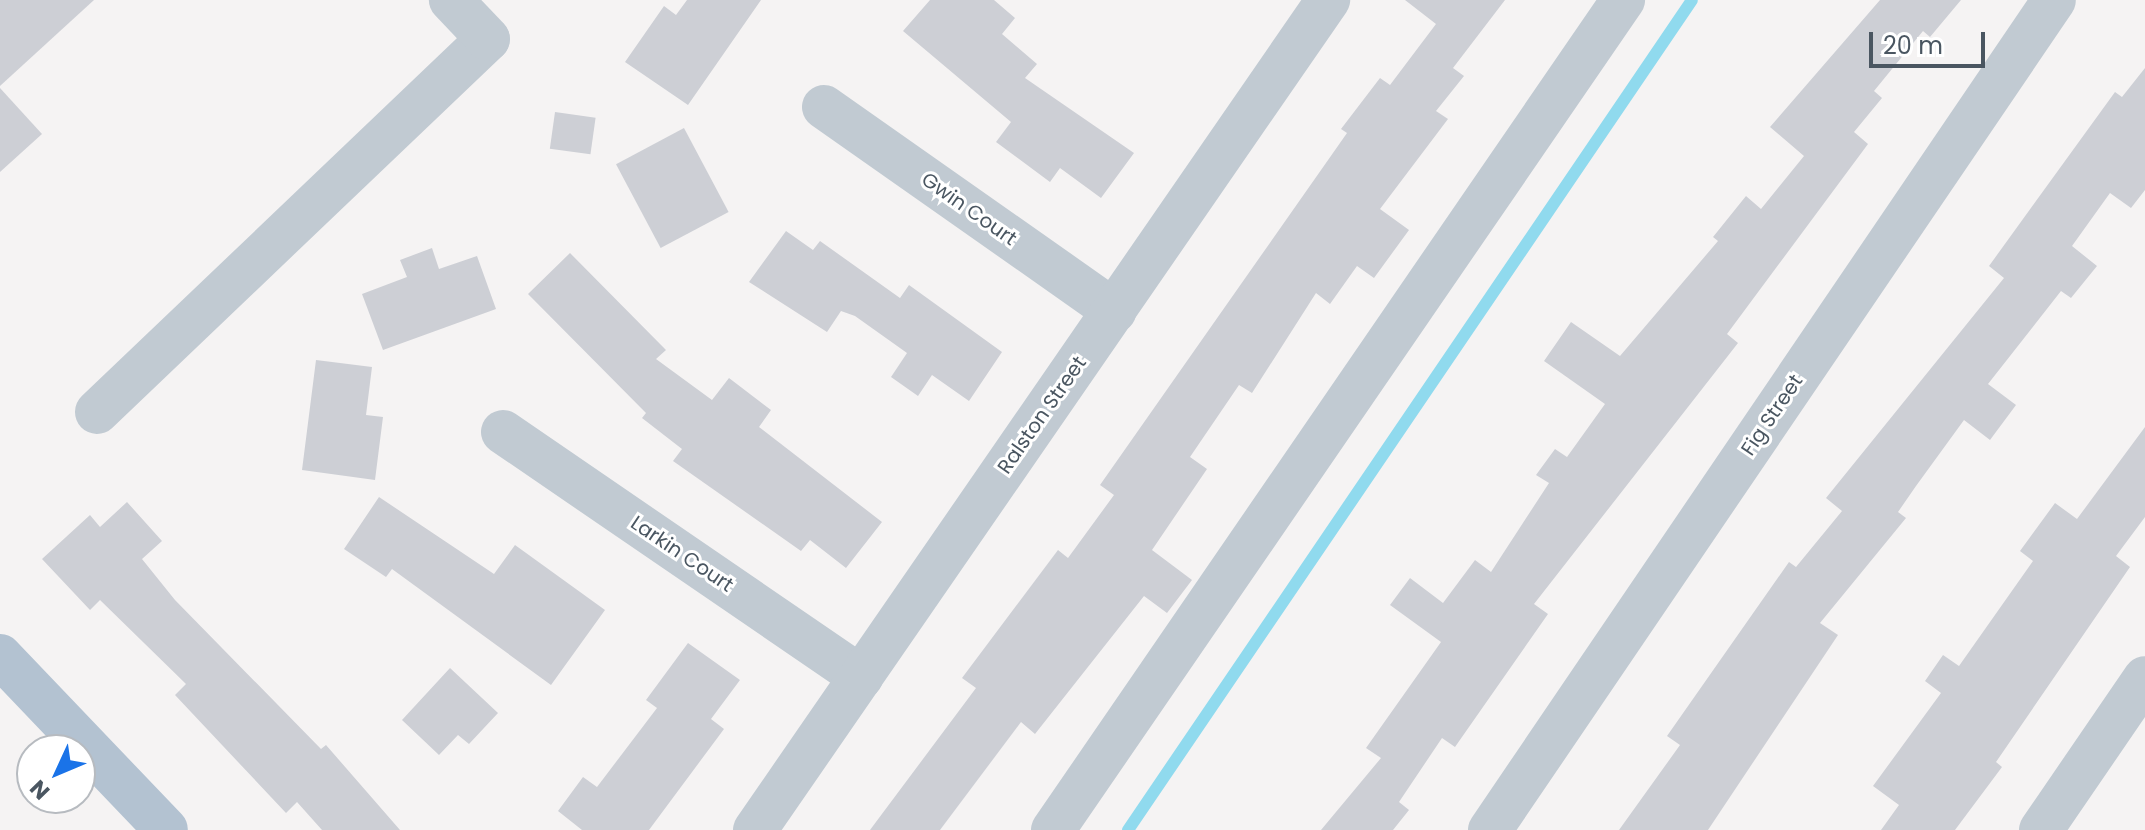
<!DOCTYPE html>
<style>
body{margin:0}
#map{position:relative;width:2145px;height:830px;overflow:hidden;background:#f5f3f3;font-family:Poppins,sans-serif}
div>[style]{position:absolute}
.stream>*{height:12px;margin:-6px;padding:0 6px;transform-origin:6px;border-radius:6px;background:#90daee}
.building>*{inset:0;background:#cdcfd5;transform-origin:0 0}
.minor>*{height:44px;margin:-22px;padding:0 22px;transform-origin:22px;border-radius:22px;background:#c1cad2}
.major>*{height:44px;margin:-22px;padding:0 22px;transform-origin:22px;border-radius:22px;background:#b3c2d1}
span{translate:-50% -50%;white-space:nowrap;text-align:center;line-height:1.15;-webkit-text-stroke:6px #fff;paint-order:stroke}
.street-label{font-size:20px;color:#4a5661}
.north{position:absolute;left:16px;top:734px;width:80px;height:80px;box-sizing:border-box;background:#fff;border:2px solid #b7bbc0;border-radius:50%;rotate:226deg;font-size:22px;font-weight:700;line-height:32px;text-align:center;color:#4a5661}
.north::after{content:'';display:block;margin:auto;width:28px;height:36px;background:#1a73e8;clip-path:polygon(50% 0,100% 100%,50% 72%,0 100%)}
.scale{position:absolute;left:1869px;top:32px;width:116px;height:36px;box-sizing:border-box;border:4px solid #4a5661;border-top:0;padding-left:10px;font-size:24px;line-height:28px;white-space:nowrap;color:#4a5661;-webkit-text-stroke:6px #fff;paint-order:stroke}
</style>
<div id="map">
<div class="stream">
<div style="left:1128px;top:830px;width:1003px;rotate:-55.8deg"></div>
</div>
<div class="building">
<div style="clip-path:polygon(0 0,94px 0,0 86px)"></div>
<div style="clip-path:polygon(687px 0,761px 0,688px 105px,625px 62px,664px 6px,676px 15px)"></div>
<div style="clip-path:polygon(930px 0,994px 0,1015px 18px,1002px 34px,1037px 64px,1025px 78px,1134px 153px,1101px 198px,1060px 168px,1050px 182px,996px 142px,1011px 122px,903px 31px)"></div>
<div style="clip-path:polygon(1405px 0,1505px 0,1453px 68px,1464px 76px,1436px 111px,1448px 119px,1380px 209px,1409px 230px,1374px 278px,1357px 266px,1330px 304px,1316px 293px,1252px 393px,1239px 385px,1190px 457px,1207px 469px,1152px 550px,1192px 580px,1167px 613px,1144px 596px,1035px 734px,1021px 722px,940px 830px,870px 830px,976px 688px,962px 678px,1058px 550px,1068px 558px,1114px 495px,1100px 485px,1347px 133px,1341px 129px,1380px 78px,1390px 85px,1436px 24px)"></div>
<div style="clip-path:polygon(1880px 0,1961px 0,1930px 37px,1923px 31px,1874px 91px,1882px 98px,1854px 132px,1868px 144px,1727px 334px,1738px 343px,1534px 604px,1548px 614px,1455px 747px,1442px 738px,1399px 802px,1409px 810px,1393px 830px,1321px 830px,1381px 758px,1366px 748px,1441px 642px,1390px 605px,1410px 578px,1443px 603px,1475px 560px,1491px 572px,1549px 483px,1536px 475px,1555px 449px,1567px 457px,1605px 404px,1544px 361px,1571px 322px,1620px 356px,1718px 241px,1713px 237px,1746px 196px,1761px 209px,1804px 156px,1770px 127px)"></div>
<div style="clip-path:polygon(2145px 68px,2145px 190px,2131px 208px,2110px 193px,2072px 246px,2097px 266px,2071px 298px,2061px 291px,1988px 384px,2016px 405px,1990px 440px,1964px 420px,1916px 486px,1898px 512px,1906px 518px,1820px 623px,1838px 635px,1708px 830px,1619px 830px,1680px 745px,1667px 736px,1789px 562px,1796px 567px,1842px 511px,1826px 498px,2004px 278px,1989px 266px,2115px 92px,2122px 97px)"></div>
<div style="clip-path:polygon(0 88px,42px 134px,0 172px)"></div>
<div style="left:555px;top:112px;width:41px;height:37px;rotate:8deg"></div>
<div style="left:684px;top:128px;width:95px;height:77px;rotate:62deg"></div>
<div style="clip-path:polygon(786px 231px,813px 250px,820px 241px,900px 298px,909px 285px,1002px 352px,969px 401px,932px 375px,918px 396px,891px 377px,907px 353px,855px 316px,841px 311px,827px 332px,749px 282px)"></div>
<div style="clip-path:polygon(432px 248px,439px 269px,477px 256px,496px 309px,383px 350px,362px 294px,407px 277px,400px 260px)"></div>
<div style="clip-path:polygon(570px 253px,666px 350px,656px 359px,712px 400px,729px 378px,771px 410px,759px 427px,882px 522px,846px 568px,810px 540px,801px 551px,673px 461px,682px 449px,642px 418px,646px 413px,528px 294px)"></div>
<div style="clip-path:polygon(316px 360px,372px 367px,366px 415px,383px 417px,375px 480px,302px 470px)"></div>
<div style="clip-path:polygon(2145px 427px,2145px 517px,2116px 556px,2130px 567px,1996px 762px,2002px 767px,1955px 830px,1881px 830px,1899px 805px,1873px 786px,1941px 693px,1925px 681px,1943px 655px,1959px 666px,2033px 561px,2020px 551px,2055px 503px,2077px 519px)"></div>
<div style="clip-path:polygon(379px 497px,494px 574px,515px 545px,605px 610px,551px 685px,392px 569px,386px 577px,344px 549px)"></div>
<div style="clip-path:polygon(127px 502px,162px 541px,142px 559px,175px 600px,321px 749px,326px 745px,400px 830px,322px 830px,297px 802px,286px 813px,175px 695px,186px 684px,100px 600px,90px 610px,42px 559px,90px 515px,100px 527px)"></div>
<div style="clip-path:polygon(688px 643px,740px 680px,711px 719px,724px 729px,649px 830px,582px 830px,558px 811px,583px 777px,597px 787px,657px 708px,646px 700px)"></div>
<div style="clip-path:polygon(450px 668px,498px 713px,469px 744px,458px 735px,439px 755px,402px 720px)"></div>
</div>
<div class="minor">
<div style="left:824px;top:107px;width:355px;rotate:35.1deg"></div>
<div style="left:97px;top:412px;width:540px;rotate:-43.65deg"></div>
<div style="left:488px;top:39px;width:54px;rotate:-133.5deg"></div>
<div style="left:503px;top:432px;width:434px;rotate:34.4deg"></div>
<div style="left:755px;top:830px;width:1009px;rotate:-55.38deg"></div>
<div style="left:1053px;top:830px;width:1007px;rotate:-55.52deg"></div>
<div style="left:1490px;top:830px;width:1003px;rotate:-55.8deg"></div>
<div style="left:2041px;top:830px;width:184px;rotate:-55.6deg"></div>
</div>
<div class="major">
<div style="left:0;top:656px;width:240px;rotate:46.3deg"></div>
</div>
<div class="street-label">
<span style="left:969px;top:209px;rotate:35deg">Gwin Court</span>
<span style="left:1042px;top:415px;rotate:-55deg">Ralston Street</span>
<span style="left:1772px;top:415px;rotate:-56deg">Fig Street</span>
<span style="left:682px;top:554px;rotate:34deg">Larkin Court</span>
</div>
<div class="north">N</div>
<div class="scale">20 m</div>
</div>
